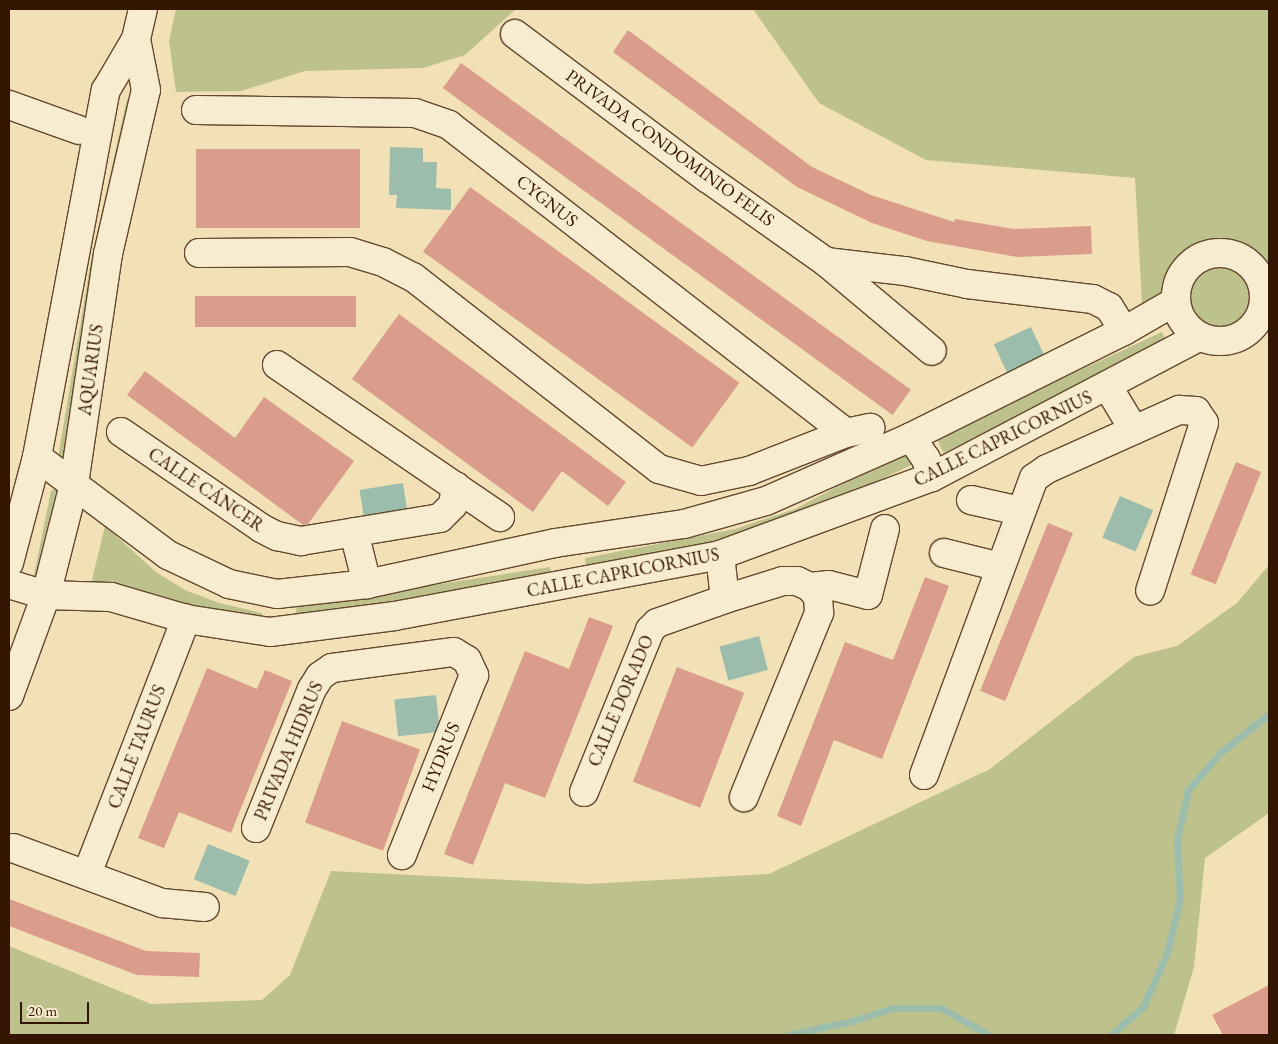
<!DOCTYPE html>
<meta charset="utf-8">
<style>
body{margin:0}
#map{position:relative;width:1278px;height:1044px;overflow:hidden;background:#f2e0b7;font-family:"EB Garamond",serif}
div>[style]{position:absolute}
.green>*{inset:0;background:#bdc18c;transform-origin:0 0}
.round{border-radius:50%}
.water>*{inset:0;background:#9cbdab;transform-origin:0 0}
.stream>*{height:7px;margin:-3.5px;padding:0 3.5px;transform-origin:3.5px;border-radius:3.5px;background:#9cbdab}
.building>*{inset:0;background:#da9c8b;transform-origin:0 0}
.roads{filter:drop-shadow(1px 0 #63482e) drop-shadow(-1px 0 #63482e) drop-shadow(0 1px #63482e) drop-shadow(0 -1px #63482e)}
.minor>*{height:28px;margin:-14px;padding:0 14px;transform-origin:14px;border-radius:14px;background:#f7ebd0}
.minor>.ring{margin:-14px;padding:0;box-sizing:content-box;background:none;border:28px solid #f7ebd0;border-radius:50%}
span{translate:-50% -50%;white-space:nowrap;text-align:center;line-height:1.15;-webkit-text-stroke:4.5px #f7ebd0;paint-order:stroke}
.street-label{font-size:18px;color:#331501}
.frame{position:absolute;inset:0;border:10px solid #331501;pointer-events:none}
.scale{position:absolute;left:20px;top:1002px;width:69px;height:22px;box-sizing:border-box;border:2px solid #331501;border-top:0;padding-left:6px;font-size:15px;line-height:18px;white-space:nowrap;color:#331501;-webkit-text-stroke:4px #f7ebd0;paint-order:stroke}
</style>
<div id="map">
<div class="green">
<div style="clip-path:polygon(176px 9px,516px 9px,465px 55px,423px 68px,305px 71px,241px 91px,176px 92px,169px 41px)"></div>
<div style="clip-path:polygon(753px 9px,1269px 9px,1269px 263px,1226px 253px,1190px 264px,1176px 301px,1143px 319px,1135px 178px,926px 160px,819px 103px)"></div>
<div style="clip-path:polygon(127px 99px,132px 99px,71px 464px,58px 458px,91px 260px)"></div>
<div class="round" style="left:1189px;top:267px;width:62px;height:62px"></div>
<div style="left:1162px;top:332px;width:17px;height:249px;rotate:65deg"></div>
<div style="clip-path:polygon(910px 448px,916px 463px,770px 532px,587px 572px,585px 558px,735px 529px,795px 509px)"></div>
<div style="clip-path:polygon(56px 488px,60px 490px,36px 580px,34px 575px,51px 491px)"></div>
<div style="clip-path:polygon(105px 526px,156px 572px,185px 590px,219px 603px,262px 613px,259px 628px,90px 588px)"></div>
<div style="clip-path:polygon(1269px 565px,1269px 813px,1205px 858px,1194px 967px,1174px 1035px,9px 1035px,9px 946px,151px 1004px,262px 1000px,290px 975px,331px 871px,588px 884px,769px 874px,990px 769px,1134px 657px,1177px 646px,1237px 603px)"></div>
<div style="clip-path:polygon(550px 567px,552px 582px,328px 614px,296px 613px,297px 599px,330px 601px)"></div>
</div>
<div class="water">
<div style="clip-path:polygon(390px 147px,423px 148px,423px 162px,437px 162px,436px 188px,451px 189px,451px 210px,396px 208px,397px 195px,389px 195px)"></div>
<div style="left:1031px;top:327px;width:35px;height:41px;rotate:65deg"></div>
<div style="left:403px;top:483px;width:38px;height:44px;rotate:81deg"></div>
<div style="left:1120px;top:496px;width:36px;height:45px;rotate:23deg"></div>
<div style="left:759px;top:636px;width:35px;height:41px;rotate:75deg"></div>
<div style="left:436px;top:695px;width:37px;height:42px;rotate:84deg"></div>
<div style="left:208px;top:844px;width:45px;height:38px;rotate:22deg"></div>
</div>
<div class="stream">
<div style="left:788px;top:1035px;width:66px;rotate:-12.3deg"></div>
<div style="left:852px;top:1021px;width:43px;rotate:-17.6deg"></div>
<div style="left:893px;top:1008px;width:48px"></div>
<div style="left:941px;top:1008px;width:55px;rotate:29.4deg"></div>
<div style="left:1111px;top:1035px;width:43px;rotate:-41.2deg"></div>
<div style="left:1143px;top:1007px;width:59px;rotate:-66deg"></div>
<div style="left:1167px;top:953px;width:56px;rotate:-76.5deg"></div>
<div style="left:1180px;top:899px;width:58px;rotate:-93deg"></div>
<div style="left:1177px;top:841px;width:52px;rotate:-77.8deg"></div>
<div style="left:1188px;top:790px;width:49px;rotate:-49.1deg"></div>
<div style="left:1220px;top:753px;width:63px;rotate:-38.5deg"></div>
</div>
<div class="building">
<div style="clip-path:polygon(628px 30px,812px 167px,871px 195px,954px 222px,955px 219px,1014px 229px,1091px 226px,1092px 254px,1017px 257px,927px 241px,872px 223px,797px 187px,613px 52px)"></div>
<div style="left:461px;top:63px;width:556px;height:31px;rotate:36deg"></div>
<div style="left:196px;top:149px;width:164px;height:79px"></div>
<div style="left:470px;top:187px;width:333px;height:80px;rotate:36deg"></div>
<div style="left:195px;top:296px;width:161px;height:31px"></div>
<div style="clip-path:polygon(399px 314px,626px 482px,608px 506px,562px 471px,533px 512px,352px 379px)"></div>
<div style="clip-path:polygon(145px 371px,235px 438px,264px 397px,354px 461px,308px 524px,303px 525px,127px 395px)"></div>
<div style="left:1236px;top:462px;width:27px;height:121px;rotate:22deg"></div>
<div style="left:1048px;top:523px;width:27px;height:181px;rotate:22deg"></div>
<div style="clip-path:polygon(925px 577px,949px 586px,882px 759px,834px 740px,801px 826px,777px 816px,845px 642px,893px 660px)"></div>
<div style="clip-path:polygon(589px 617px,613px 626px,545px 798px,505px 783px,473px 865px,444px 854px,525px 651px,569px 669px)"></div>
<div style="left:677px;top:667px;width:72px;height:123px;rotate:21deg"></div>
<div style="clip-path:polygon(207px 668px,257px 689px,265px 670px,292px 681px,231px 833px,179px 812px,164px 848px,138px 838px)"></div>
<div style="left:342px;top:721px;width:83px;height:108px;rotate:20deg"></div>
<div style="clip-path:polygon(9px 899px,146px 951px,200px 953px,199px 977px,137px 975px,9px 926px)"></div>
<div style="clip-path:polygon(1269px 985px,1269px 1035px,1223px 1035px,1212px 1015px)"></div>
</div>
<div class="roads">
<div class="minor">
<div style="left:515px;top:34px;width:240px;rotate:36.9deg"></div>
<div style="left:707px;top:178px;width:146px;rotate:35.2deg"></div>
<div style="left:826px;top:262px;width:138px;rotate:40deg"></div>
<div style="left:9px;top:105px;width:74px;rotate:19.7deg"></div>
<div style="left:196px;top:110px;width:219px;rotate:0.8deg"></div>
<div style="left:415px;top:113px;width:36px;rotate:19deg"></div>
<div style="left:449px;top:125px;width:502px;rotate:37.8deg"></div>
<div style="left:846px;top:433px;width:25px;rotate:-12deg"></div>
<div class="ring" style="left:1176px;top:253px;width:60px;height:60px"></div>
<div style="left:199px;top:253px;width:151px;rotate:-0.4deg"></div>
<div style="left:350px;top:252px;width:34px;rotate:17deg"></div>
<div style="left:383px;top:262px;width:34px;rotate:27deg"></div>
<div style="left:413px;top:277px;width:312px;rotate:38deg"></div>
<div style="left:659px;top:469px;width:44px;rotate:15.9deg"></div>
<div style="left:701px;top:481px;width:49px;rotate:-11.8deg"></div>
<div style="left:749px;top:471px;width:104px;rotate:-21.4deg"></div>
<div style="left:826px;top:262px;width:80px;rotate:6.5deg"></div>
<div style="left:905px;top:271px;width:63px;rotate:11.8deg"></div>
<div style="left:967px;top:284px;width:127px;rotate:6.8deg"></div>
<div style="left:1093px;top:299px;width:18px;rotate:27deg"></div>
<div style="left:1109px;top:307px;width:28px;rotate:58deg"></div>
<div style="left:277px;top:365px;width:270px;rotate:34.3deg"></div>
<div style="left:1108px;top:387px;width:50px;rotate:58.8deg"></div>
<div style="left:121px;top:432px;width:170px;rotate:34.4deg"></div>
<div style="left:261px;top:528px;width:18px;rotate:27deg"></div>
<div style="left:277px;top:536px;width:25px;rotate:12deg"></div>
<div style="left:301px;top:541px;width:141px;rotate:-9.4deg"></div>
<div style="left:440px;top:518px;width:18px;rotate:-45deg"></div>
<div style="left:453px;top:505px;width:19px;rotate:-81deg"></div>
<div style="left:911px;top:437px;width:27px;rotate:56deg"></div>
<div style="left:926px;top:459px;width:19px;rotate:72deg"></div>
<div style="left:37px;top:457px;width:164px;rotate:36.8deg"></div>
<div style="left:168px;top:555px;width:68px;rotate:25.4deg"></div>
<div style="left:229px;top:584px;width:49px;rotate:11.8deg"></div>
<div style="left:277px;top:594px;width:91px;rotate:-6.3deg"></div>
<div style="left:367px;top:584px;width:192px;rotate:-12.3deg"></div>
<div style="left:555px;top:543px;width:130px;rotate:-8.4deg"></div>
<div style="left:684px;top:524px;width:85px;rotate:-15.7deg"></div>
<div style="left:766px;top:501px;width:158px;rotate:-23.8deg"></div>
<div style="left:911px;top:437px;width:238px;rotate:-26.5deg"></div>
<div style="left:1124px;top:331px;width:60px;rotate:-30deg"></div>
<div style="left:971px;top:500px;width:50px;rotate:12.7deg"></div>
<div style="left:354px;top:532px;width:54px;rotate:76deg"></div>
<div style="left:944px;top:553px;width:58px;rotate:14deg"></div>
<div style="left:720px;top:555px;width:44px;rotate:83.5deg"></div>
<div style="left:9px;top:563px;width:110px;rotate:-75.2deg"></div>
<div style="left:37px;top:457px;width:373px;rotate:-79.4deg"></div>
<div style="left:106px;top:90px;width:59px;rotate:-59.5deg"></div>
<div style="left:136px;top:39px;width:31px;rotate:-77deg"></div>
<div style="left:9px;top:584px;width:39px;rotate:17deg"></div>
<div style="left:46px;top:595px;width:65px;rotate:1.8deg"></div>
<div style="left:111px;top:597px;width:78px;rotate:16.3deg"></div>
<div style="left:186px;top:619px;width:85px;rotate:8.8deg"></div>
<div style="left:270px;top:632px;width:126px;rotate:-7.3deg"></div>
<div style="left:395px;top:616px;width:331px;rotate:-10.6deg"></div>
<div style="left:720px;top:555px;width:226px;rotate:-20.2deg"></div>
<div style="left:932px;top:477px;width:301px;rotate:-27.7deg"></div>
<div style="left:810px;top:587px;width:19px;rotate:-6deg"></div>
<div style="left:829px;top:585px;width:40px;rotate:14.4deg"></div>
<div style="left:868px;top:595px;width:68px;rotate:-75.6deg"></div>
<div style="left:9px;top:696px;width:108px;rotate:-69.9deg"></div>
<div style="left:46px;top:595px;width:114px;rotate:-75.8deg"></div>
<div style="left:74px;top:484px;width:232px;rotate:-81.6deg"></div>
<div style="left:108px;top:254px;width:168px;rotate:-77deg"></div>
<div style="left:146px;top:90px;width:52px;rotate:-101.1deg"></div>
<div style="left:924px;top:775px;width:317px;rotate:-69.7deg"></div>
<div style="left:1034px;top:478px;width:16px;rotate:-35deg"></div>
<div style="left:1047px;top:469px;width:145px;rotate:-24.1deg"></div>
<div style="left:1179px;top:410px;width:17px;rotate:3deg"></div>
<div style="left:1196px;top:411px;width:14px;rotate:56deg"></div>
<div style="left:1204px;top:423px;width:176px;rotate:107.8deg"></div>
<div style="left:584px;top:792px;width:175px;rotate:-67.8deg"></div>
<div style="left:650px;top:630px;width:10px;rotate:-45deg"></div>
<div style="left:657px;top:623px;width:72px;rotate:-19.4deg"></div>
<div style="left:725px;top:599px;width:61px;rotate:-17.2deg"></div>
<div style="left:783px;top:581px;width:14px"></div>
<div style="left:797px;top:581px;width:14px;rotate:25deg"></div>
<div style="left:810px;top:587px;width:13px;rotate:51deg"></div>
<div style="left:818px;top:597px;width:16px;rotate:86deg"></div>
<div style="left:819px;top:613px;width:199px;rotate:112.2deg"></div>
<div style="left:256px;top:828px;width:150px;rotate:-68.1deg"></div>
<div style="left:312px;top:689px;width:15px;rotate:-58deg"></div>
<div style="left:320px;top:676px;width:14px;rotate:-34deg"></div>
<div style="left:332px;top:668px;width:123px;rotate:-7.5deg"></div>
<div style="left:454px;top:652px;width:15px;rotate:32deg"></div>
<div style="left:467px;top:660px;width:17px;rotate:65deg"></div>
<div style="left:474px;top:675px;width:194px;rotate:111.8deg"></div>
<div style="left:13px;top:848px;width:159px;rotate:20.3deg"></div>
<div style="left:162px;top:903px;width:43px;rotate:5.3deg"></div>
<div style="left:87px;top:874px;width:274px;rotate:-68.8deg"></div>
</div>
</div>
<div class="street-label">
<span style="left:670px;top:148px;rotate:36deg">PRIVADA CONDOMINIO FELIS</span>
<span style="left:547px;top:201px;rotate:38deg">CYGNUS</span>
<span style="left:91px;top:370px;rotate:-82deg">AQUARIUS</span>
<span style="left:1003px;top:439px;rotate:-26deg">CALLE CAPRICORNIUS</span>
<span style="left:206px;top:490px;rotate:34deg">CALLE CÁNCER</span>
<span style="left:623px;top:573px;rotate:-11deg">CALLE CAPRICORNIUS</span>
<span style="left:621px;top:701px;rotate:-67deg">CALLE DORADO</span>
<span style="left:137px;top:747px;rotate:-69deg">CALLE TAURUS</span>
<span style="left:289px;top:751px;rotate:-67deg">PRIVADA HIDRUS</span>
<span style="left:441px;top:757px;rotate:-68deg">HYDRUS</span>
</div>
<div class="frame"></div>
<div class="scale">20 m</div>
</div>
